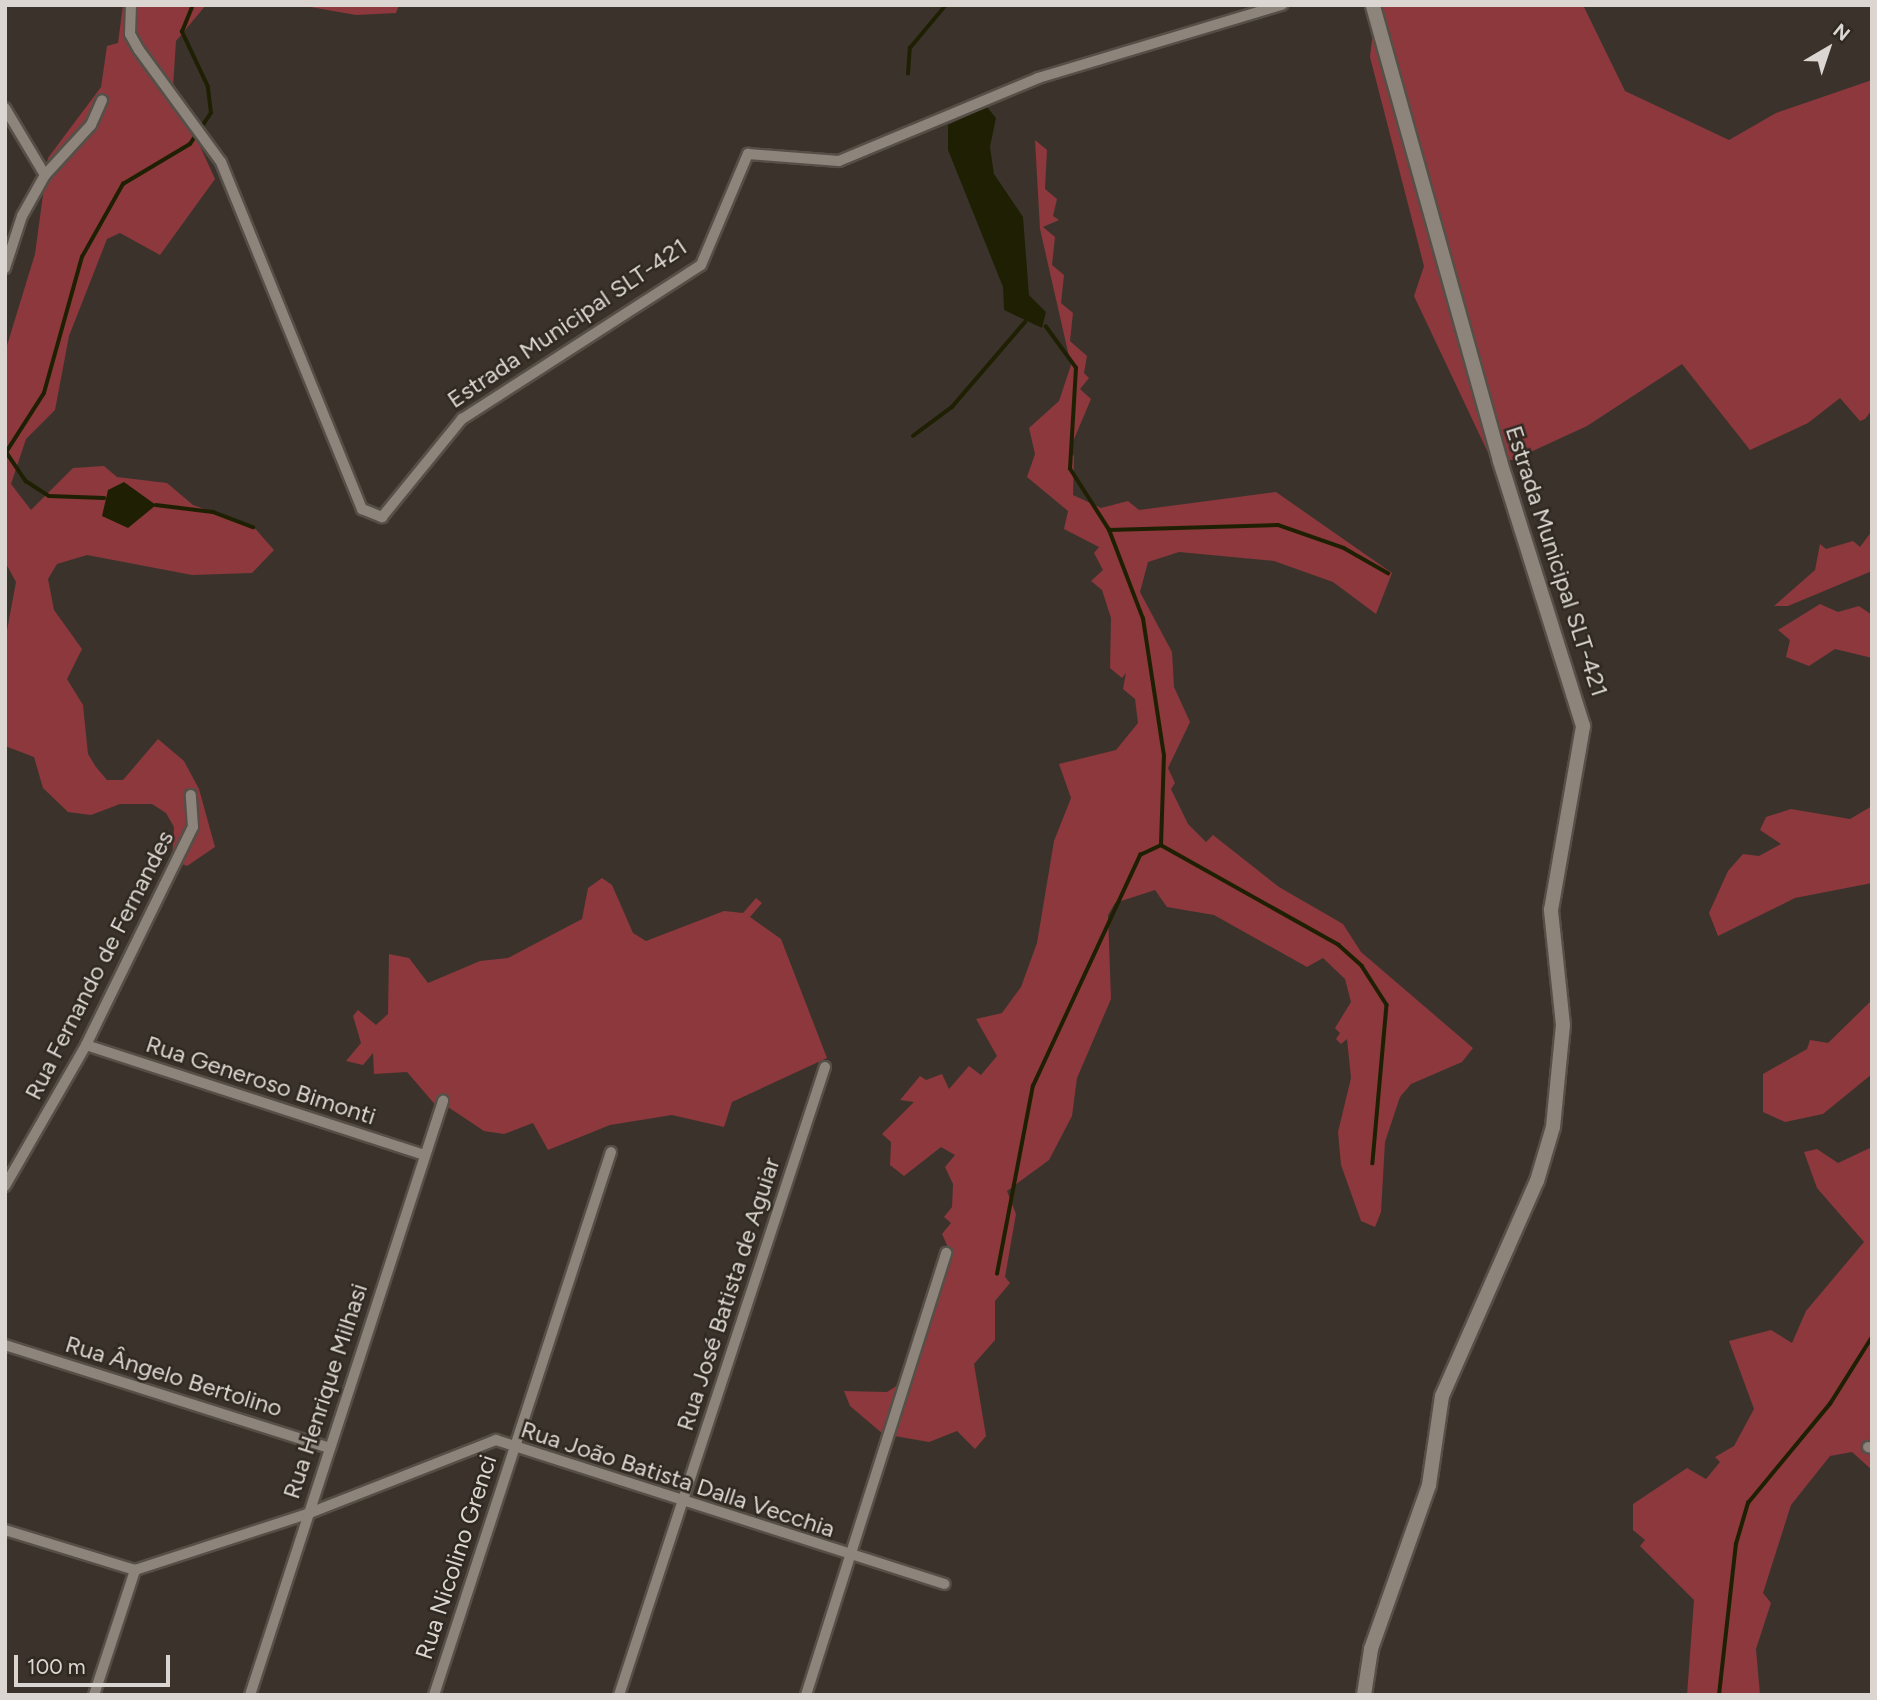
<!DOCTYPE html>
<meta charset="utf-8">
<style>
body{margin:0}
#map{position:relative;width:1877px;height:1700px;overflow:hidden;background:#3b332b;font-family:Figtree,sans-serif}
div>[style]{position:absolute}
.green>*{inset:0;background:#8c383d}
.water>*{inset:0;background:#1f2003}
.stream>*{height:3.5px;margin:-1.75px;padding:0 1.75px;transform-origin:1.75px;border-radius:1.75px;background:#1f2003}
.roads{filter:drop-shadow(2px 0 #564f48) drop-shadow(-2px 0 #564f48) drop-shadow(0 2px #564f48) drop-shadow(0 -2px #564f48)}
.street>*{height:10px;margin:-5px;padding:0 5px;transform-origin:5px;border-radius:5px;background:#8d847b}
.secondary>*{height:14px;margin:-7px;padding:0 7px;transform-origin:7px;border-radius:7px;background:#8d847b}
span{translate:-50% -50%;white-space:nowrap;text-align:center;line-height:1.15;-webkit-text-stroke:5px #302921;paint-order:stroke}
.street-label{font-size:24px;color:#dbd6d1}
.frame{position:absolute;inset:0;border:7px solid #dbd6d1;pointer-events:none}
.north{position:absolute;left:1793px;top:14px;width:70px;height:70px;-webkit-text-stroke:5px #302921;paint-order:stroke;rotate:39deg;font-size:19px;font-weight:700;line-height:28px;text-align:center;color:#dbd6d1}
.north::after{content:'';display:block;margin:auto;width:24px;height:32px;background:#dbd6d1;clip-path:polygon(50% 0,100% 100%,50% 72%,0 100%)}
.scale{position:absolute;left:14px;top:1655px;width:156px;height:32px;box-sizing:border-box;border:4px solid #dbd6d1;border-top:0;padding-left:9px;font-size:21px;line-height:24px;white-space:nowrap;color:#dbd6d1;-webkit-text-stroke:5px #302921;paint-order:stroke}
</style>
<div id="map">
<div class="green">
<div style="clip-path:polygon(123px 5px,206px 5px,176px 41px,173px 87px,215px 179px,160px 255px,120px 233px,107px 239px,69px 336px,55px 410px,26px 439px,11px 484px,31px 510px,73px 468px,104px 466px,117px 477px,167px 483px,193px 505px,253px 526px,274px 550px,252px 573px,192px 575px,87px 555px,57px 564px,48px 579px,54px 610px,82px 649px,67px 679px,83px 705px,88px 754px,96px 767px,107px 780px,123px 780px,158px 739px,184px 761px,199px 789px,215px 847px,187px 866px,172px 860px,174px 827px,166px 813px,152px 804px,120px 804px,91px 815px,68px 812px,43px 788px,34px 757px,5px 746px,5px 641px,16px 582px,5px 562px,5px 352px,35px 254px,48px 158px,101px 87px,107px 46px,118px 43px)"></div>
<div style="clip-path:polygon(299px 5px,399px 5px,396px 13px,356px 15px)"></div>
<div style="clip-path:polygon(1376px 5px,1583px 5px,1625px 91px,1729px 140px,1776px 113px,1872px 80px,1872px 410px,1865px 419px,1860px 421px,1840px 398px,1808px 423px,1750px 450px,1682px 364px,1587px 426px,1513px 460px,1491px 459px,1414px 296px,1424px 266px,1370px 57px)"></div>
<div style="clip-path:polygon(1035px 140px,1047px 150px,1045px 189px,1057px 199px,1053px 216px,1059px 220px,1043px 227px,1055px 237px,1052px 265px,1064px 275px,1061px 303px,1073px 313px,1070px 341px,1087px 356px,1084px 373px,1089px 378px,1080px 389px,1091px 399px,1069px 451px,1074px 456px,1073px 495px,1101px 508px,1128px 501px,1139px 510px,1276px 492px,1392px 573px,1376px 614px,1333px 582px,1274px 561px,1179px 552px,1148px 562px,1140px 592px,1172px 652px,1174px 687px,1190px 722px,1168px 768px,1175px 783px,1171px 789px,1188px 824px,1206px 842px,1213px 835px,1279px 887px,1343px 924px,1361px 952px,1473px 1048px,1462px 1062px,1411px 1084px,1400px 1097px,1385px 1142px,1381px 1212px,1375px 1227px,1361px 1221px,1341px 1165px,1338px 1132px,1351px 1078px,1347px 1039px,1341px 1044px,1336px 1039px,1340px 1033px,1335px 1028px,1351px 1002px,1345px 979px,1323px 958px,1307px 967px,1214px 915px,1167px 907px,1155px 890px,1115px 903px,1108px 915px,1111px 999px,1077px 1078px,1072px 1116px,1049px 1160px,1007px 1191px,1016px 1214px,1005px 1277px,1010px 1283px,995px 1301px,995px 1340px,974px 1364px,986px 1436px,975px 1449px,957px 1431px,929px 1442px,883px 1434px,850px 1406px,844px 1391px,887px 1392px,901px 1383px,950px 1252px,942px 1234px,951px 1223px,944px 1217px,952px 1207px,953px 1184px,945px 1167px,955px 1155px,941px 1147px,904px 1176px,890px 1165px,891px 1142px,882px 1134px,914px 1102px,900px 1100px,920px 1076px,926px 1080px,942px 1074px,949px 1089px,969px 1066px,981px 1075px,997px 1056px,976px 1019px,1002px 1013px,1021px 987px,1037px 943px,1054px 841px,1071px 798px,1059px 764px,1116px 750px,1138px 723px,1135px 699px,1123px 689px,1126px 673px,1122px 678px,1110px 668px,1111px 618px,1102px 590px,1091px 581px,1103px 570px,1094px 553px,1099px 547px,1064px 529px,1068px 511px,1027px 477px,1035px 454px,1029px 428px,1059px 401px,1071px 365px,1040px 229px)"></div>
<div style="clip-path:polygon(1872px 531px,1872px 571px,1788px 606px,1774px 606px,1815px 570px,1820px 544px,1826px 549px,1853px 541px,1860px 547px)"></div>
<div style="clip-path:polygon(1820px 604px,1838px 612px,1859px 606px,1872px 615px,1872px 658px,1835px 649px,1809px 666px,1786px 657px,1790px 640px,1778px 630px)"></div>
<div style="clip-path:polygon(1872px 806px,1872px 883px,1795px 898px,1718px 936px,1709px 913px,1728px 871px,1743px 854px,1759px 856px,1781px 844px,1760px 830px,1766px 817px,1791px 809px,1850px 819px)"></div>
<div style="clip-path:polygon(602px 878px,612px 885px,633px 933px,646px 941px,724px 911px,743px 913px,756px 898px,762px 903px,750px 917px,781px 939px,827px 1058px,732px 1102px,724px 1127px,672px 1115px,610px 1125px,548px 1150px,533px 1123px,504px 1134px,484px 1131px,445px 1105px,438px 1108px,407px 1072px,374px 1074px,373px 1053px,363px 1065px,346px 1061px,361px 1043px,353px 1016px,358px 1010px,376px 1025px,388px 1014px,389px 954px,409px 958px,428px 983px,480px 961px,508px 958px,582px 919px,588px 888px)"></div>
<div style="clip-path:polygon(1872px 1000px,1872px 1074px,1823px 1114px,1785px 1122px,1763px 1112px,1763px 1074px,1807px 1049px,1810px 1040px,1828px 1043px)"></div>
<div style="clip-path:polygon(1872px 1147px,1872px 1470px,1852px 1452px,1830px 1456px,1791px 1505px,1763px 1593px,1771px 1603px,1756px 1649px,1760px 1695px,1687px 1695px,1694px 1600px,1640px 1546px,1645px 1540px,1633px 1530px,1633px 1504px,1687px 1468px,1706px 1479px,1720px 1462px,1715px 1457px,1734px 1446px,1754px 1409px,1729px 1341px,1771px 1330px,1792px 1343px,1806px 1311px,1864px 1242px,1817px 1188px,1804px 1152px,1817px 1149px,1838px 1163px)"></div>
</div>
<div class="water">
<div style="clip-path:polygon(987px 107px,996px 118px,990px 147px,994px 174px,1023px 217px,1029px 295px,1046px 312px,1042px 328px,1004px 310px,1003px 287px,948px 150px,948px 125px)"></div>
<div style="clip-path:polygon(124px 482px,156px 505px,128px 528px,102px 516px,108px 490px)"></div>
</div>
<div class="stream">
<div style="left:908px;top:74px;width:26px;rotate:-86deg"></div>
<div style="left:910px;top:48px;width:56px;rotate:-50.1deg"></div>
<div style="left:913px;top:436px;width:49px;rotate:-36.6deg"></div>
<div style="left:952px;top:407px;width:112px;rotate:-49.3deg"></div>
<div style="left:7px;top:453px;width:34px;rotate:56deg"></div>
<div style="left:26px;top:481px;width:27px;rotate:33deg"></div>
<div style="left:49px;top:496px;width:55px;rotate:2.1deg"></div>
<div style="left:5px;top:454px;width:72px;rotate:-57.4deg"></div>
<div style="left:44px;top:393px;width:141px;rotate:-74.4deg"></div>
<div style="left:82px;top:257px;width:84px;rotate:-60.7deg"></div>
<div style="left:123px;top:184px;width:78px;rotate:-30.8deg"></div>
<div style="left:190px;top:144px;width:37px;rotate:-56deg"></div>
<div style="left:211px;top:113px;width:26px;rotate:-97deg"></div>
<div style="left:208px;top:87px;width:61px;rotate:-115.3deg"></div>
<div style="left:182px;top:32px;width:29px;rotate:-68deg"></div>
<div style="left:156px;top:505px;width:57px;rotate:7deg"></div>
<div style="left:213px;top:512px;width:43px;rotate:20.6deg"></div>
<div style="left:1109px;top:530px;width:169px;rotate:-1.7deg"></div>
<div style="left:1278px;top:525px;width:70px;rotate:19.2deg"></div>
<div style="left:1344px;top:548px;width:51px;rotate:29.6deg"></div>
<div style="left:1161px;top:845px;width:204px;rotate:29.3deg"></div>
<div style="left:1339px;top:945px;width:31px;rotate:42deg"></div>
<div style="left:1362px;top:966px;width:46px;rotate:57.3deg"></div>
<div style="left:1387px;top:1005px;width:159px;rotate:95.1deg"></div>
<div style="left:997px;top:1274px;width:191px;rotate:-79.2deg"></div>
<div style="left:1033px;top:1086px;width:255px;rotate:-65.1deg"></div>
<div style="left:1140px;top:855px;width:23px;rotate:-25deg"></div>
<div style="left:1161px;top:845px;width:89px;rotate:-88.1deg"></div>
<div style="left:1164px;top:756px;width:139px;rotate:-98.7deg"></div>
<div style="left:1143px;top:619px;width:95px;rotate:-110.9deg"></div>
<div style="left:1109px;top:530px;width:72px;rotate:-122.6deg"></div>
<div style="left:1070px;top:469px;width:101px;rotate:-86.6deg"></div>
<div style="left:1076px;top:368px;width:51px;rotate:-126.2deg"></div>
<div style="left:1719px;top:1695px;width:152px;rotate:-83.6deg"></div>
<div style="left:1736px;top:1544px;width:43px;rotate:-73.7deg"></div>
<div style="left:1748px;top:1503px;width:129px;rotate:-50.4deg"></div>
<div style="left:1830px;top:1404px;width:79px;rotate:-57.9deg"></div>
</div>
<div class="roads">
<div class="street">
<div style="left:131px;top:5px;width:29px;rotate:92deg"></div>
<div style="left:130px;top:34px;width:18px;rotate:61deg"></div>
<div style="left:139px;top:50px;width:139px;rotate:53.8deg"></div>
<div style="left:221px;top:162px;width:375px;rotate:67.9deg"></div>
<div style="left:362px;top:509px;width:22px;rotate:22deg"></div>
<div style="left:382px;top:517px;width:127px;rotate:-50.8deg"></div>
<div style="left:462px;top:419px;width:284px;rotate:-32.8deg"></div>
<div style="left:701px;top:265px;width:121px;rotate:-67.1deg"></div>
<div style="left:748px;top:154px;width:91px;rotate:4.4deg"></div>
<div style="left:839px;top:161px;width:216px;rotate:-22.6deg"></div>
<div style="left:1038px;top:78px;width:255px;rotate:-16.7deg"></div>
<div style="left:5px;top:108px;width:78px;rotate:59.2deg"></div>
<div style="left:5px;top:268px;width:55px;rotate:-71.9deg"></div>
<div style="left:22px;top:216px;width:47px;rotate:-60.7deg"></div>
<div style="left:45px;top:175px;width:68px;rotate:-47.4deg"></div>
<div style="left:91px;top:125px;width:27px;rotate:-66deg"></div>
<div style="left:86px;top:1045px;width:355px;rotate:18deg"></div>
<div style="left:5px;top:1186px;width:163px;rotate:-60.1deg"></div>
<div style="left:86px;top:1045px;width:243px;rotate:-63.9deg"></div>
<div style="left:193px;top:827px;width:32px;rotate:-94deg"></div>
<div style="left:5px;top:1345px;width:341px;rotate:17.6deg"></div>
<div style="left:1868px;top:1447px;width:4px;rotate:14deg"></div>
<div style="left:5px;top:1530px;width:136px;rotate:17.1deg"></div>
<div style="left:135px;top:1570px;width:181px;rotate:-18deg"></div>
<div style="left:307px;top:1514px;width:203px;rotate:-21.4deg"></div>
<div style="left:496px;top:1440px;width:471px;rotate:17.8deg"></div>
<div style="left:94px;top:1695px;width:132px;rotate:-71.8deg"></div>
<div style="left:250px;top:1695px;width:625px;rotate:-72deg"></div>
<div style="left:434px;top:1695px;width:571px;rotate:-71.95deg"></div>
<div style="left:619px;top:1695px;width:661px;rotate:-71.84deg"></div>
<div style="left:806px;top:1695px;width:464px;rotate:-72.4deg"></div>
</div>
<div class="secondary">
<div style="left:1364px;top:1695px;width:47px;rotate:-81.3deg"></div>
<div style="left:1371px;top:1649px;width:174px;rotate:-70.5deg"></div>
<div style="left:1429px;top:1485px;width:90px;rotate:-81.7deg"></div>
<div style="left:1442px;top:1396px;width:235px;rotate:-66.2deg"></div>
<div style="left:1537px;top:1181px;width:56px;rotate:-73.5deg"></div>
<div style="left:1553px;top:1127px;width:102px;rotate:-84.4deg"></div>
<div style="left:1563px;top:1025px;width:116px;rotate:-96deg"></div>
<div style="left:1551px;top:910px;width:187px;rotate:-80.1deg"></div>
<div style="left:1583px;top:726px;width:278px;rotate:-107.4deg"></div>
<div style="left:1500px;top:461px;width:473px;rotate:-105.6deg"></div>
</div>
</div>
<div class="street-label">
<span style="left:567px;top:323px;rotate:-34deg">Estrada Municipal SLT-421</span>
<span style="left:1557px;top:561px;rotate:72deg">Estrada Municipal SLT-421</span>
<span style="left:99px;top:965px;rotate:-63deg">Rua Fernando de Fernandes</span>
<span style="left:261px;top:1080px;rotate:18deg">Rua Generoso Bimonti</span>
<span style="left:728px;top:1294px;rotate:-72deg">Rua José Batista de Aguiar</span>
<span style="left:174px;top:1376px;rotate:17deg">Rua Ângelo Bertolino</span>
<span style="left:325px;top:1391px;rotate:-72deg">Rua Henrique Milhasi</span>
<span style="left:678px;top:1479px;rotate:18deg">Rua João Batista Dalla Vecchia</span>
<span style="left:456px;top:1557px;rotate:-72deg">Rua Nicolino Grenci</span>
</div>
<div class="frame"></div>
<div class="north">N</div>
<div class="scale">100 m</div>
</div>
